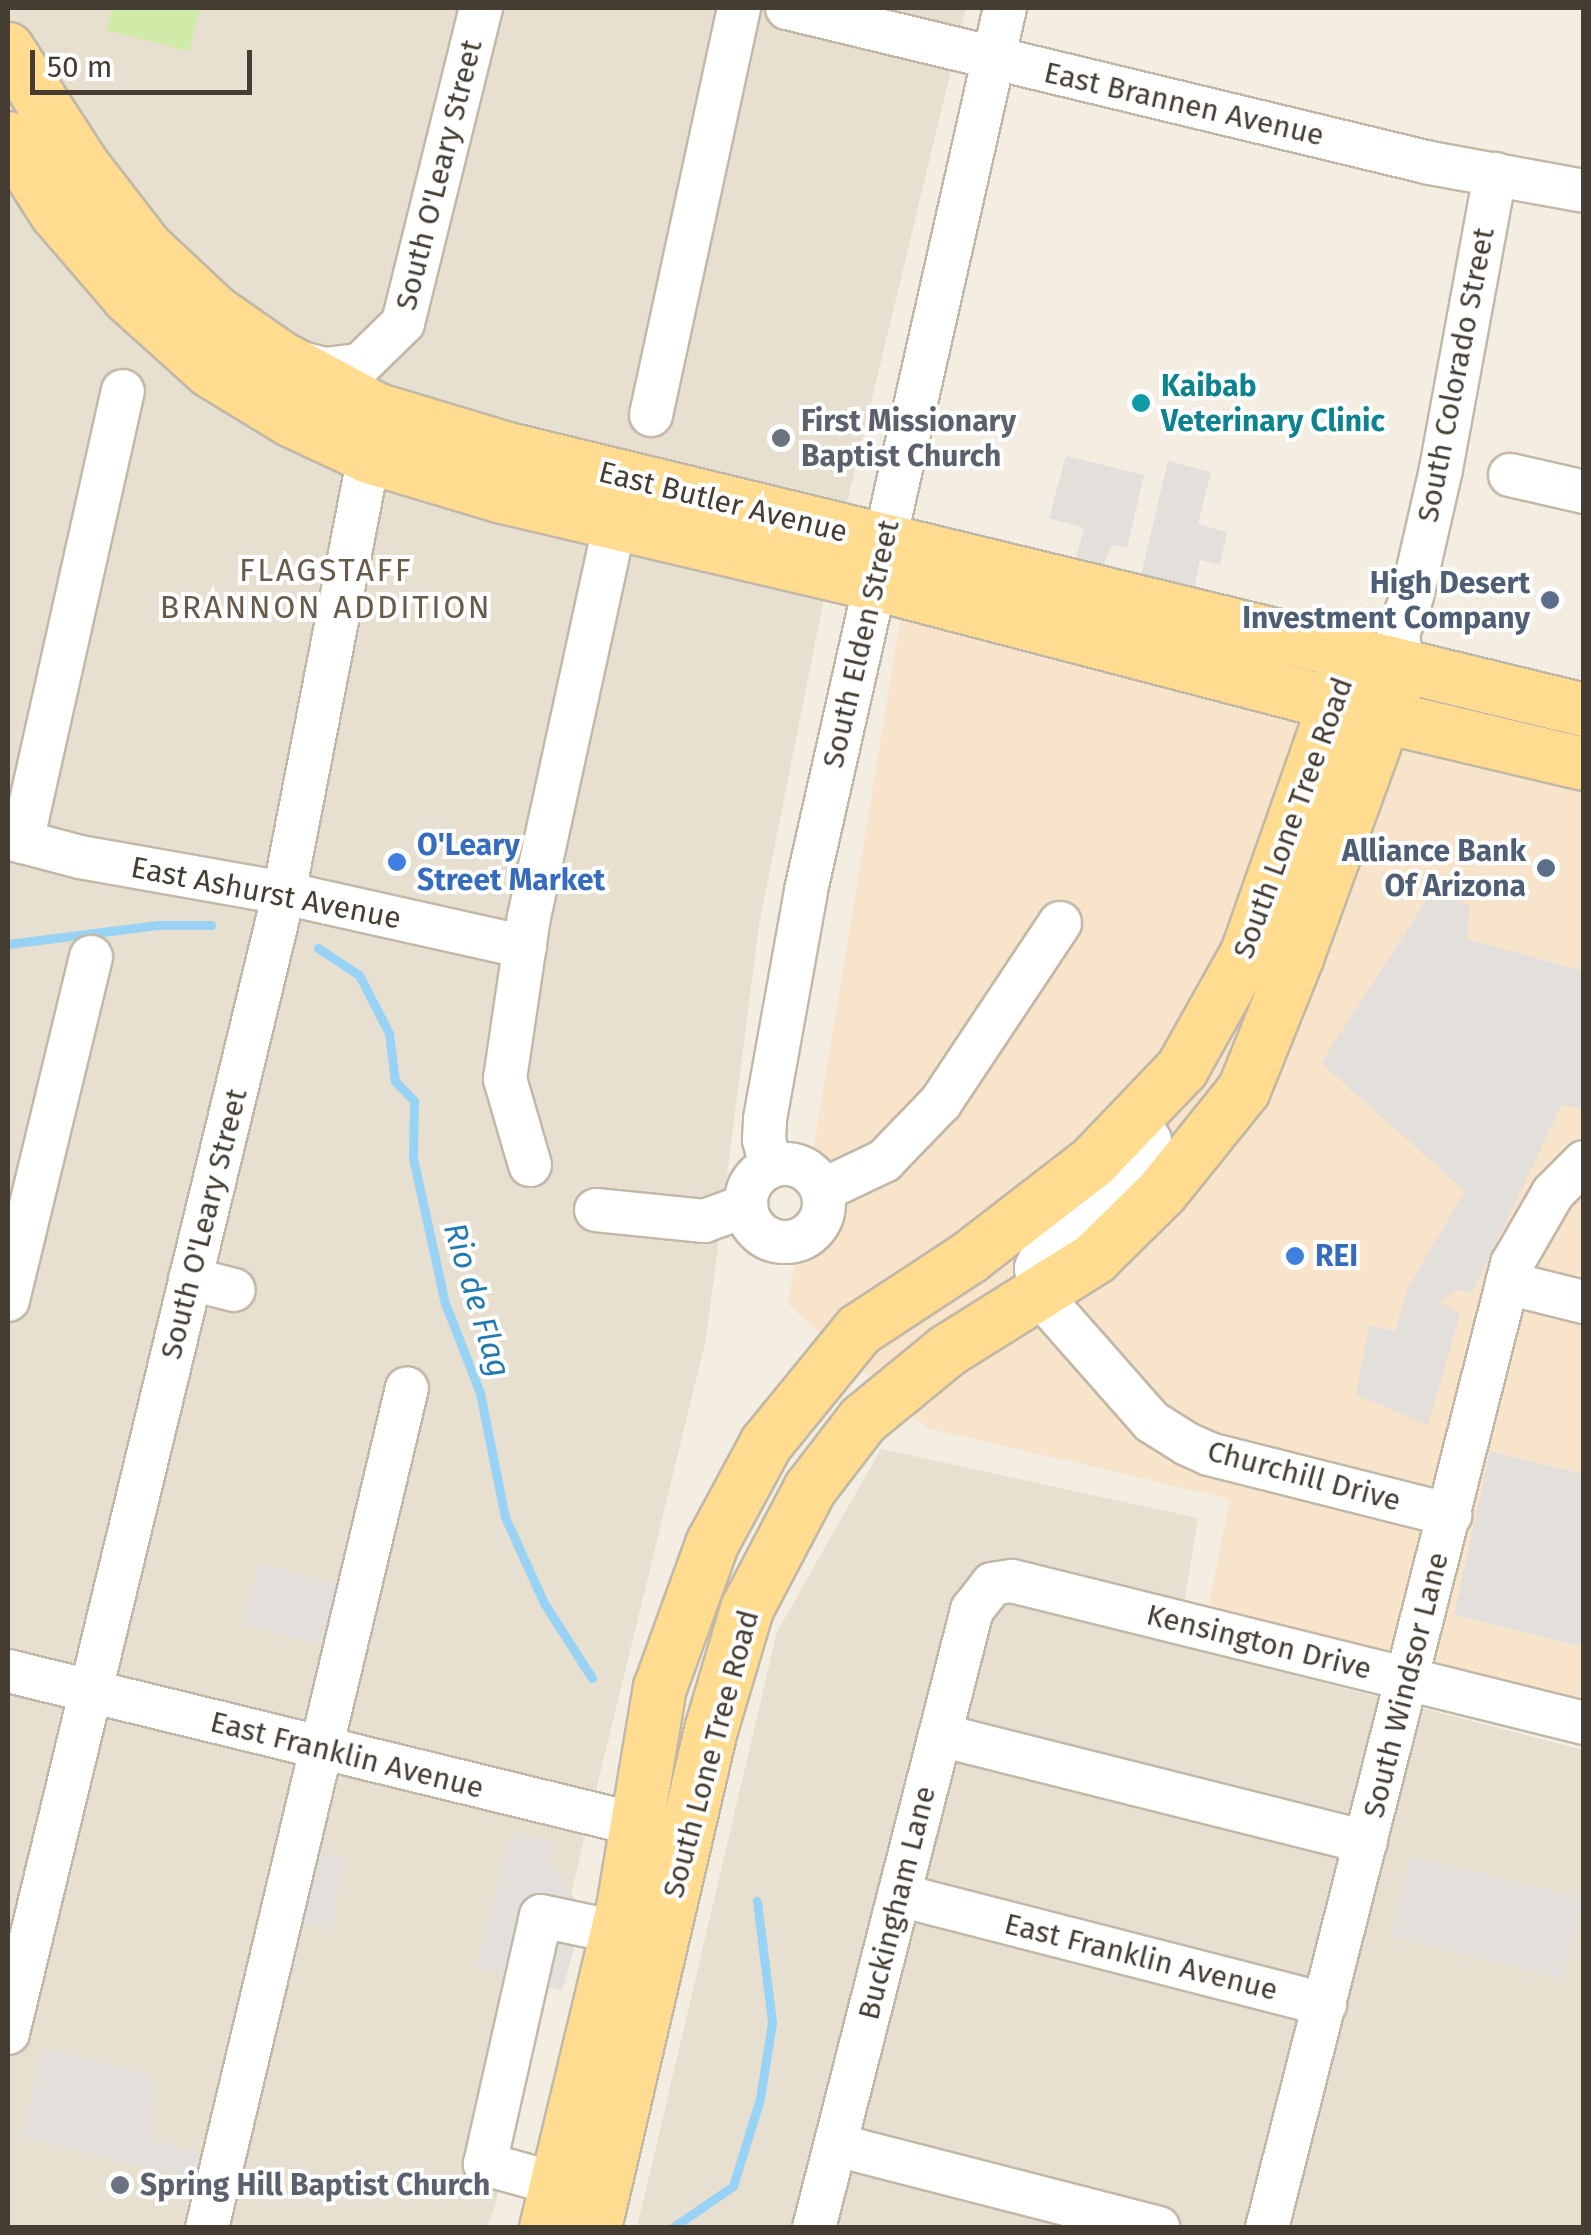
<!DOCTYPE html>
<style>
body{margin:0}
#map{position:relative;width:1591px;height:2235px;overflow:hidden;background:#f3ede2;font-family:"Fira Sans",sans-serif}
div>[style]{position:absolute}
.residential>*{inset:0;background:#e7dfd0}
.commercial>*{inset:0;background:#f8e3cb}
.green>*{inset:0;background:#cfeba7}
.parking>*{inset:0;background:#e3e0dc;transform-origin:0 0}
.stream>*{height:9px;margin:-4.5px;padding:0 4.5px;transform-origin:4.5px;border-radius:4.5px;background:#98d3f6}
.roads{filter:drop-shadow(2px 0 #c2b8a7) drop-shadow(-2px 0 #c2b8a7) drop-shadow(0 2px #c2b8a7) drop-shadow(0 -2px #c2b8a7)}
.minor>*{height:42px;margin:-21px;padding:0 21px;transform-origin:21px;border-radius:21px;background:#fff}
.minor>.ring{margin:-21px;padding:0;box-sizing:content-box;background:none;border:42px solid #fff;border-radius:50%}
.major>*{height:52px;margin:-26px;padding:0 26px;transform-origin:26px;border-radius:26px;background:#ffdc8f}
.dots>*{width:28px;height:28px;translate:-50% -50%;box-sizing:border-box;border:5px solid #fff;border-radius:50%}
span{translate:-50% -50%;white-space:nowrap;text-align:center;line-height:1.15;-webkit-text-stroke:8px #fff;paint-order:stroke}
.street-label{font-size:30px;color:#453d32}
.culture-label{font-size:30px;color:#0d838f;font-weight:700}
.left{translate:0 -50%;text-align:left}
.worship-label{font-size:30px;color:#5b616d;font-weight:700}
.service-label{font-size:30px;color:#4e5e75;font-weight:700}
.right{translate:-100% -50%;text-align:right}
.shop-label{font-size:30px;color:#366cbe;font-weight:700}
.neighbourhood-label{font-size:32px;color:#695b49;letter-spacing:2.5px}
.water-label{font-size:32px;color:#227ab1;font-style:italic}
.frame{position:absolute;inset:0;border:10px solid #453d32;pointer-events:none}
.scale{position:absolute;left:30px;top:50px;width:222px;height:45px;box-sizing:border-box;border:5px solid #453d32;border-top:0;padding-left:12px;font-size:30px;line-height:35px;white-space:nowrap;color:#453d32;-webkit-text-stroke:8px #fff;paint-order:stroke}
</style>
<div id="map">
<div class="residential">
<div style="clip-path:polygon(8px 8px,966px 8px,824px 598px,759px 925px,706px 1339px,494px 2209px,486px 2228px,8px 2228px)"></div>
<div style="clip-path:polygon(881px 1449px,1198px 1518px,1177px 1645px,1583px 1750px,1583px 2227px,637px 2228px,777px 1632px)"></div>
</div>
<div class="commercial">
<div style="clip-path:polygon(901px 616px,1583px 784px,1583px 1711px,1206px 1620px,1230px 1499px,927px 1428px,788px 1304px)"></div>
</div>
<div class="green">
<div style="clip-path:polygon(112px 8px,200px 8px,189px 51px,106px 30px)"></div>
</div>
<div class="parking">
<div style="clip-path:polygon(1066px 456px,1144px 475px,1127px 548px,1112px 545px,1101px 569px,1075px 563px,1084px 528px,1049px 518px)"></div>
<div style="clip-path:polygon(1168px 461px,1211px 472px,1198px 524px,1227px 532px,1220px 565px,1200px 560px,1193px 592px,1140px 579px)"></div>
<div style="clip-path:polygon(1433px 890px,1470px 906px,1467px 939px,1583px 971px,1584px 1109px,1562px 1105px,1472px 1293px,1457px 1290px,1440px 1302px,1460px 1314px,1428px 1425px,1356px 1395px,1369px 1325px,1395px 1331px,1408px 1287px,1465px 1191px,1321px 1063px)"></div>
<div style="clip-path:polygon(1490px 1451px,1583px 1474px,1583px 1647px,1454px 1615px)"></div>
<div style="left:259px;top:1564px;width:94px;height:63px;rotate:14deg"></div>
<div style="clip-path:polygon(512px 1831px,553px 1842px,549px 1861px,584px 1913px,562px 1991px,476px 1968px)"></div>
<div style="left:305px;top:1851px;width:41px;height:71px;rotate:11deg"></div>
<div style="left:1411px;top:1856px;width:177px;height:83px;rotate:14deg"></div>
<div style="clip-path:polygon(43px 2047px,153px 2076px,151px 2139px,211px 2157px,205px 2183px,23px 2136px)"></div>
</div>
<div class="stream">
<div style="left:8px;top:944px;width:151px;rotate:-7.2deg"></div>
<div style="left:158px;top:925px;width:53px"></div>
<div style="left:318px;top:948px;width:49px;rotate:33.4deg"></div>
<div style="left:359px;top:975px;width:65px;rotate:62.7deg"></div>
<div style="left:389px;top:1033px;width:48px;rotate:82.9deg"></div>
<div style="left:395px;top:1081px;width:28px;rotate:46deg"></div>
<div style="left:414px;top:1101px;width:57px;rotate:91deg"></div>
<div style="left:413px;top:1158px;width:148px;rotate:77.6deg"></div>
<div style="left:445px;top:1303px;width:97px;rotate:68.7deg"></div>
<div style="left:480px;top:1393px;width:126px;rotate:78.6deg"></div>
<div style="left:505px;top:1517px;width:94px;rotate:65.6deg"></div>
<div style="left:544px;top:1603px;width:89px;rotate:57.4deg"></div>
<div style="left:672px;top:2228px;width:74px;rotate:-34.5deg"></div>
<div style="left:733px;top:2186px;width:91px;rotate:-72.8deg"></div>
<div style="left:760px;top:2099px;width:78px;rotate:-81.1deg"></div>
<div style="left:772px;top:2022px;width:122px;rotate:-97.1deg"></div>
</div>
<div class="roads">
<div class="minor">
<div style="left:787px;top:8px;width:661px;rotate:13.55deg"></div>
<div style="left:1430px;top:163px;width:157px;rotate:10.3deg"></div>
<div style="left:297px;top:362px;width:29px;rotate:14deg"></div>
<div style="left:325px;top:369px;width:35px;rotate:-7deg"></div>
<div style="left:360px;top:365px;width:60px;rotate:-44.3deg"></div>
<div style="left:403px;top:323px;width:325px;rotate:-76.1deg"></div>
<div style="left:651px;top:415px;width:416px;rotate:-77.8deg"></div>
<div style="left:1510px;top:475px;width:76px;rotate:12.9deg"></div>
<div style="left:1403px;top:667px;width:33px;rotate:-99deg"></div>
<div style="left:1398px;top:634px;width:40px;rotate:-69.8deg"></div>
<div style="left:1412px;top:596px;width:130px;rotate:-77.1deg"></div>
<div style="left:1441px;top:469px;width:300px;rotate:-79.6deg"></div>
<div style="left:8px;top:838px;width:74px;rotate:14.8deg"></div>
<div style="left:80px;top:857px;width:207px;rotate:10deg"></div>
<div style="left:284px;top:893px;width:247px;rotate:12.6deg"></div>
<div style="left:22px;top:842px;width:462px;rotate:-77.4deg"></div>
<div style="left:1150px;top:1140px;width:141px;rotate:135.6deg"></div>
<div style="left:1049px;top:1239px;width:32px;rotate:114deg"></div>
<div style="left:1036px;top:1268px;width:27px;rotate:82deg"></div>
<div style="left:1040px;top:1295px;width:169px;rotate:48.6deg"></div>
<div style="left:1152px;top:1422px;width:41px;rotate:32.2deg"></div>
<div style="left:1187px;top:1444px;width:24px;rotate:24deg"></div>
<div style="left:1209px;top:1454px;width:249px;rotate:14.2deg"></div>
<div class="ring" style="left:746px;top:1164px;width:36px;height:36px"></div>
<div style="left:530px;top:1165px;width:90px;rotate:-106.2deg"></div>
<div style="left:505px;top:1079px;width:164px;rotate:-81.6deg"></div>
<div style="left:529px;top:917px;width:403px;rotate:-77.7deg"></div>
<div style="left:771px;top:1166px;width:27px;rotate:-105deg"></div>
<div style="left:764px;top:1140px;width:21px;rotate:-87deg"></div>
<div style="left:765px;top:1119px;width:233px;rotate:-79.8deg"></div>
<div style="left:806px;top:890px;width:904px;rotate:-77.29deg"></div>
<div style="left:823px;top:1190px;width:68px;rotate:-25.4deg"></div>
<div style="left:884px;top:1161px;width:82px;rotate:-46deg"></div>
<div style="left:941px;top:1102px;width:215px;rotate:-56.4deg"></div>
<div style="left:596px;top:1210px;width:109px;rotate:5.8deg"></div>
<div style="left:704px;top:1221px;width:45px;rotate:-19.7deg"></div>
<div style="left:190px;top:1279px;width:45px;rotate:14deg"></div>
<div style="left:1507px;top:1283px;width:79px;rotate:13.9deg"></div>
<div style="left:8px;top:1300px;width:353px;rotate:-76.4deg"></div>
<div style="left:8px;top:1671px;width:679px;rotate:13.71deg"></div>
<div style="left:940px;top:1735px;width:439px;rotate:14.1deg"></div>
<div style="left:899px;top:1895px;width:440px;rotate:14.4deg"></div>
<div style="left:8px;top:2033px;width:1173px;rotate:-76.39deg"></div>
<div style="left:284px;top:893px;width:477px;rotate:-79deg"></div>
<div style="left:836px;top:2145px;width:333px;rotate:14.4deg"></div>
<div style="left:557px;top:2184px;width:75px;rotate:-164.5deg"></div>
<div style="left:485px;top:2164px;width:254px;rotate:-77.3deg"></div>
<div style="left:541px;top:1916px;width:77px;rotate:12deg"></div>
<div style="left:207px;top:2228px;width:863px;rotate:-76.61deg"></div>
<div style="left:814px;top:2228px;width:638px;rotate:-75.66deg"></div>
<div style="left:972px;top:1610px;width:33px;rotate:-52deg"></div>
<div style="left:992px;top:1584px;width:20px;rotate:-9deg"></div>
<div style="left:1012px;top:1581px;width:589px;rotate:13.94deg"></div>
<div style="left:1267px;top:2228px;width:995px;rotate:-75.74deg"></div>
<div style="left:1512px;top:1264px;width:82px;rotate:-60deg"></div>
<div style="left:1553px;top:1193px;width:44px;rotate:-45deg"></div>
</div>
<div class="major">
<div style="left:8px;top:49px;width:137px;rotate:57.2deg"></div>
<div style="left:82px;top:164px;width:106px;rotate:52.3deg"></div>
<div style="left:147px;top:248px;width:92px;rotate:43.2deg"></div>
<div style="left:214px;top:311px;width:80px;rotate:34.9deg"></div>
<div style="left:280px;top:357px;width:111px;rotate:28.4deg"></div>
<div style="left:378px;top:410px;width:136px;rotate:16.7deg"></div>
<div style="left:508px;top:449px;width:1107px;rotate:13.63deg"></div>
<div style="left:8px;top:138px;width:89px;rotate:57.4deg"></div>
<div style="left:56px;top:213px;width:112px;rotate:49.3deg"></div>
<div style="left:129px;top:298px;width:109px;rotate:42deg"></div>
<div style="left:210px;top:371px;width:96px;rotate:31.4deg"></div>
<div style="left:292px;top:421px;width:85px;rotate:25.1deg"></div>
<div style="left:369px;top:457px;width:136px;rotate:16.7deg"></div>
<div style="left:499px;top:496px;width:386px;rotate:13.2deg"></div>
<div style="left:875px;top:584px;width:527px;rotate:14.62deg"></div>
<div style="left:1385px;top:717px;width:204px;rotate:13.3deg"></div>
<div style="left:546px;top:2228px;width:329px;rotate:-76.5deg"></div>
<div style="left:623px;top:1908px;width:223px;rotate:-80.5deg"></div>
<div style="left:660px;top:1688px;width:153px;rotate:-70.1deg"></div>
<div style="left:712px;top:1544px;width:114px;rotate:-61.6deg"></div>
<div style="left:766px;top:1444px;width:147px;rotate:-50.8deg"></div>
<div style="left:859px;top:1330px;width:133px;rotate:-33.3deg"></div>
<div style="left:970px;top:1257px;width:155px;rotate:-37.7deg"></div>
<div style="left:1093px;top:1162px;width:129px;rotate:-46.3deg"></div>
<div style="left:1182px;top:1069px;width:133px;rotate:-60.7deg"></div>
<div style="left:1247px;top:953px;width:316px;rotate:-70.6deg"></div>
<div style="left:595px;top:2228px;width:511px;rotate:-76.89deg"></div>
<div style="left:711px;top:1730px;width:126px;rotate:-73.4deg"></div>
<div style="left:747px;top:1609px;width:136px;rotate:-62.3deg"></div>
<div style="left:810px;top:1489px;width:87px;rotate:-52.5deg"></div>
<div style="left:863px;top:1420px;width:109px;rotate:-39.4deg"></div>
<div style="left:947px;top:1351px;width:175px;rotate:-32.1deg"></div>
<div style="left:1095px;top:1258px;width:94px;rotate:-44.6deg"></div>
<div style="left:1162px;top:1192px;width:131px;rotate:-51.2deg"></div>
<div style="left:1244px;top:1090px;width:142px;rotate:-68.1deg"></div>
<div style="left:1297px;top:958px;width:310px;rotate:-70deg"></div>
</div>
</div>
<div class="dots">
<div style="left:1141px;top:403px;background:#0f9aa8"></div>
<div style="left:781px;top:438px;background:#6b7280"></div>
<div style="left:1550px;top:600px;background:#5c6f8a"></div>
<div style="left:397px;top:862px;background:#3f7fe0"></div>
<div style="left:1546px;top:868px;background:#5c6f8a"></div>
<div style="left:1295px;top:1256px;background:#3f7fe0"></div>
<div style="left:120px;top:2185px;background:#6b7280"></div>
</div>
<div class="street-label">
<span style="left:1184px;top:104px;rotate:13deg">East Brannen Avenue</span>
<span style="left:439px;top:175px;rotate:-76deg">South O'Leary Street</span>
<span style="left:1456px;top:375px;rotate:-79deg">South Colorado Street</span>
<span style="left:723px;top:502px;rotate:14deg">East Butler Avenue</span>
<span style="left:861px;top:644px;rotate:-77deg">South Elden Street</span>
<span style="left:1293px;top:818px;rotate:-70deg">South Lone Tree Road</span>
<span style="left:266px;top:893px;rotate:11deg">East Ashurst Avenue</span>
<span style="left:204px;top:1224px;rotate:-76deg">South O'Leary Street</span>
<span style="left:1304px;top:1476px;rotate:15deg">Churchill Drive</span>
<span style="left:1259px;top:1642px;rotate:14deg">Kensington Drive</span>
<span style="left:1406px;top:1685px;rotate:-76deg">South Windsor Lane</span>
<span style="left:711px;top:1754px;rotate:-75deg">South Lone Tree Road</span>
<span style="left:347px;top:1755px;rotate:14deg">East Franklin Avenue</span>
<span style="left:897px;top:1903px;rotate:-76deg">Buckingham Lane</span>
<span style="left:1141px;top:1957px;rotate:14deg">East Franklin Avenue</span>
</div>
<div class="culture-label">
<span class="left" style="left:1161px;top:403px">Kaibab<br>Veterinary Clinic</span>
</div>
<div class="worship-label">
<span class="left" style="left:801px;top:438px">First Missionary<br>Baptist Church</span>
<span class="left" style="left:140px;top:2185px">Spring Hill Baptist Church</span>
</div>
<div class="service-label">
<span class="right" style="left:1530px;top:600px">High Desert<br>Investment Company</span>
<span class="right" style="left:1526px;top:868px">Alliance Bank<br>Of Arizona</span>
</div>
<div class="shop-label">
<span class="left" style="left:417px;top:862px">O'Leary<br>Street Market</span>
<span class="left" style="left:1315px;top:1256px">REI</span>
</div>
<div class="neighbourhood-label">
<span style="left:326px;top:589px">FLAGSTAFF<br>BRANNON ADDITION</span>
</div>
<div class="water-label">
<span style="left:477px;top:1300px;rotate:73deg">Rio de Flag</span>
</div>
<div class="frame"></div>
<div class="scale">50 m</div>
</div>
